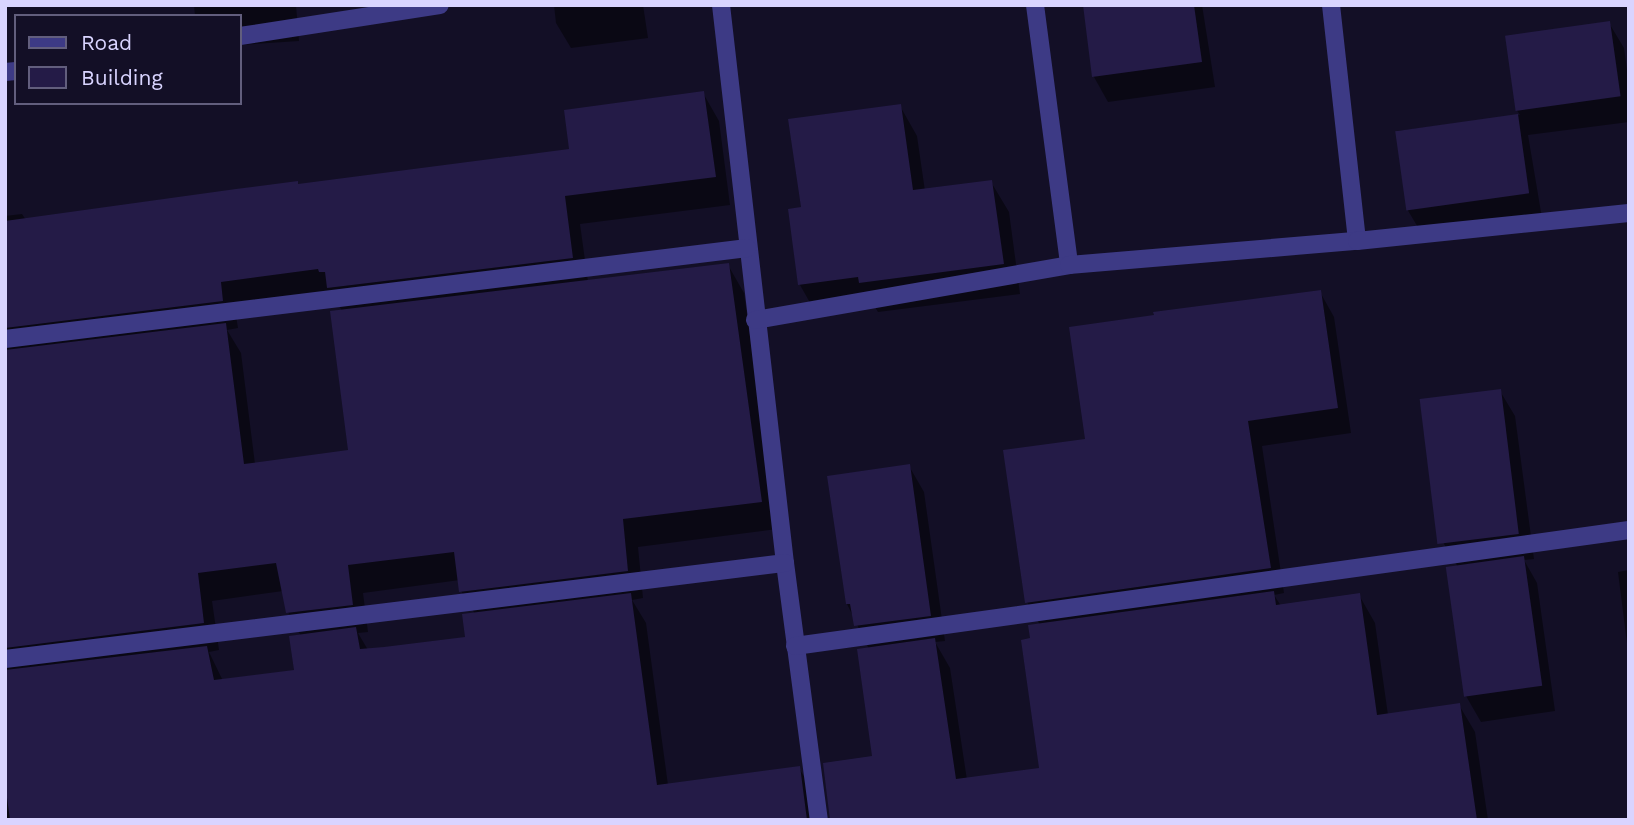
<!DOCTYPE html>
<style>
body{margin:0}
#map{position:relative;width:1634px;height:825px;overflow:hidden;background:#130f26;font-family:"Work Sans",sans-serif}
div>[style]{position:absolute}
.shadow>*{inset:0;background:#0007}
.building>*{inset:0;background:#241b47;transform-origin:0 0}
.minor>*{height:18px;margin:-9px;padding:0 9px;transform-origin:9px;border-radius:9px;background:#3d3a85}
span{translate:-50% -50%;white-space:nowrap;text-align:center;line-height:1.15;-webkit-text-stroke:5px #130f26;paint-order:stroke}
.frame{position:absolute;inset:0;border:7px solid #d9d4ff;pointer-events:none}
.legend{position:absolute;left:14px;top:14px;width:228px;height:91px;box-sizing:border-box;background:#130f26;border:2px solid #625e7d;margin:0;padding:9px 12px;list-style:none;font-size:21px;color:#d9d4ff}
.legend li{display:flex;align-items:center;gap:14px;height:35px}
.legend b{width:35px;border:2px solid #625e7d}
</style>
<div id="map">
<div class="shadow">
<div style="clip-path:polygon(194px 5px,296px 5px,299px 41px,240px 45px,240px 16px,195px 16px)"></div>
<div style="clip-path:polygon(554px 5px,643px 5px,648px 38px,571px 48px,556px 23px)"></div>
<div style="clip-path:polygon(1085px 5px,1202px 5px,1215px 87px,1108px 102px,1094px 77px)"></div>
<div style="clip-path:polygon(1609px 23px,1624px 48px,1629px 84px,1629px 122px,1528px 135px,1542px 218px,1422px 234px,1407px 209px,1397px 131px,1520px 115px,1516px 109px)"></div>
<div style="clip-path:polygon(evenodd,703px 93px,719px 121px,730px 205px,580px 224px,588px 282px,728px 265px,744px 293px,777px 529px,638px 547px,643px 598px,632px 600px,646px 623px,668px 785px,799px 768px,815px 795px,819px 820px,5px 820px,5px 216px,22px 214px,26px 220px,571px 151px,703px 93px,334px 297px,342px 311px,350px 452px,255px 464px,241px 353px,227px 330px,238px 328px,235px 310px,334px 297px,703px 93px,460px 580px,461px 591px,475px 614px,467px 638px,368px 650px,358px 633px,368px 632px,363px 593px,460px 580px,703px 93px,283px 591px,288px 612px,301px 636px,296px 672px,223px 681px,209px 652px,219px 650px,212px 601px,283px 591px)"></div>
<div style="clip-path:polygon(900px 106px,917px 136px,925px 191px,991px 182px,1009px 212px,1020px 294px,878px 312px,875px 307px,817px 315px,800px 285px,803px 208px)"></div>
<div style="clip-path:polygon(1320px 292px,1334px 317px,1351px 433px,1262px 446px,1284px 593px,1274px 595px,1281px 606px,1359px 595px,1375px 623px,1388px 715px,1459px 705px,1475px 732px,1488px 820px,832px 820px,874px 758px,869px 649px,847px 604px,909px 466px,924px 492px,945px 641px,935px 642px,950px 668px,967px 780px,1041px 769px,1032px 640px,1040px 625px,1027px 602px,1087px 440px)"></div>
<div style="clip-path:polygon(1500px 391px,1515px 416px,1534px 559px,1524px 560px,1537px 583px,1555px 711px,1481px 722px,1466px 696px,1458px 567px,1444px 544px,1422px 402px)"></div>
<div style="clip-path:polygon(1629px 570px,1629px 659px,1618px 572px)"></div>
</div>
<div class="building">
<div style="clip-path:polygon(1083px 5px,1194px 5px,1202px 62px,1092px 77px)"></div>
<div style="left:1610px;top:21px;width:76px;height:106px;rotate:82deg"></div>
<div style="clip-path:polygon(704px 91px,716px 177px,565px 196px,573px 258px,327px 288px,325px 272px,319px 272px,318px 269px,221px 282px,223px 301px,5px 328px,5px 221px,236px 189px,298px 181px,298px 184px,569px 149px,564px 110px)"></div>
<div style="clip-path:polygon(901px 104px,913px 190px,992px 180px,1004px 264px,859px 283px,858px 277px,798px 285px,788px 209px,801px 207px,788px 119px)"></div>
<div style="left:1518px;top:114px;width:80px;height:124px;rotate:82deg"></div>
<div style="clip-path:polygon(729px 263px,762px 502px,623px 519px,628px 571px,459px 592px,454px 552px,348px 565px,353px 605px,286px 613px,276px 563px,198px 573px,204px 623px,5px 648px,5px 350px,226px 323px,244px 464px,348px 450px,330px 311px)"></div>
<div style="clip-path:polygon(1321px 290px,1338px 408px,1248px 421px,1271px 568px,1025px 603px,1003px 450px,1085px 439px,1069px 327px,1154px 315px,1153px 312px)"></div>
<div style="left:1501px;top:389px;width:146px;height:82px;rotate:83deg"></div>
<div style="clip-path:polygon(910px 464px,931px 616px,854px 626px,850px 604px,846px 604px,827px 476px)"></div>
<div style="left:1524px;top:556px;width:131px;height:79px;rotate:82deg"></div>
<div style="clip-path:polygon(1274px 591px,1276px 605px,1360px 593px,1377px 715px,1460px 703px,1477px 820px,830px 820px,823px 763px,872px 756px,857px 649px,935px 638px,956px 779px,1039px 768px,1021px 640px,1030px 638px,1028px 625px)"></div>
<div style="clip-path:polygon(631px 593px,657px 785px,800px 766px,807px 820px,10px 820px,5px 783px,5px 670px,207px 646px,214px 680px,294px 670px,289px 636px,356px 627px,360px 649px,384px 647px,465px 637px,462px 614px)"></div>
</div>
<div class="minor">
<div style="left:721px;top:5px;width:562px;rotate:83.46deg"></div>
<div style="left:785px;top:563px;width:259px;rotate:82.5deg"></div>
<div style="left:1035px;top:5px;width:262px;rotate:82.5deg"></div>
<div style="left:1331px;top:5px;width:237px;rotate:83.7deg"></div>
<div style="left:240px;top:36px;width:202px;rotate:-8.8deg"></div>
<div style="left:5px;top:72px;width:11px;rotate:-5deg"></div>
<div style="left:755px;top:320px;width:319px;rotate:-9.9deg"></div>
<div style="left:1069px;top:265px;width:289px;rotate:-4.8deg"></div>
<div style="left:1357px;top:241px;width:273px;rotate:-5.9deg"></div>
<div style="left:5px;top:339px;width:748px;rotate:-6.99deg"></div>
<div style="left:795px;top:646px;width:842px;rotate:-7.92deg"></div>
<div style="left:5px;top:659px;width:786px;rotate:-7.02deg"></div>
</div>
<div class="frame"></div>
<ul class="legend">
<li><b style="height:9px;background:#3d3a85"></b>Road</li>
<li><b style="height:19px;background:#241b47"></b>Building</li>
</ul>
</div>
